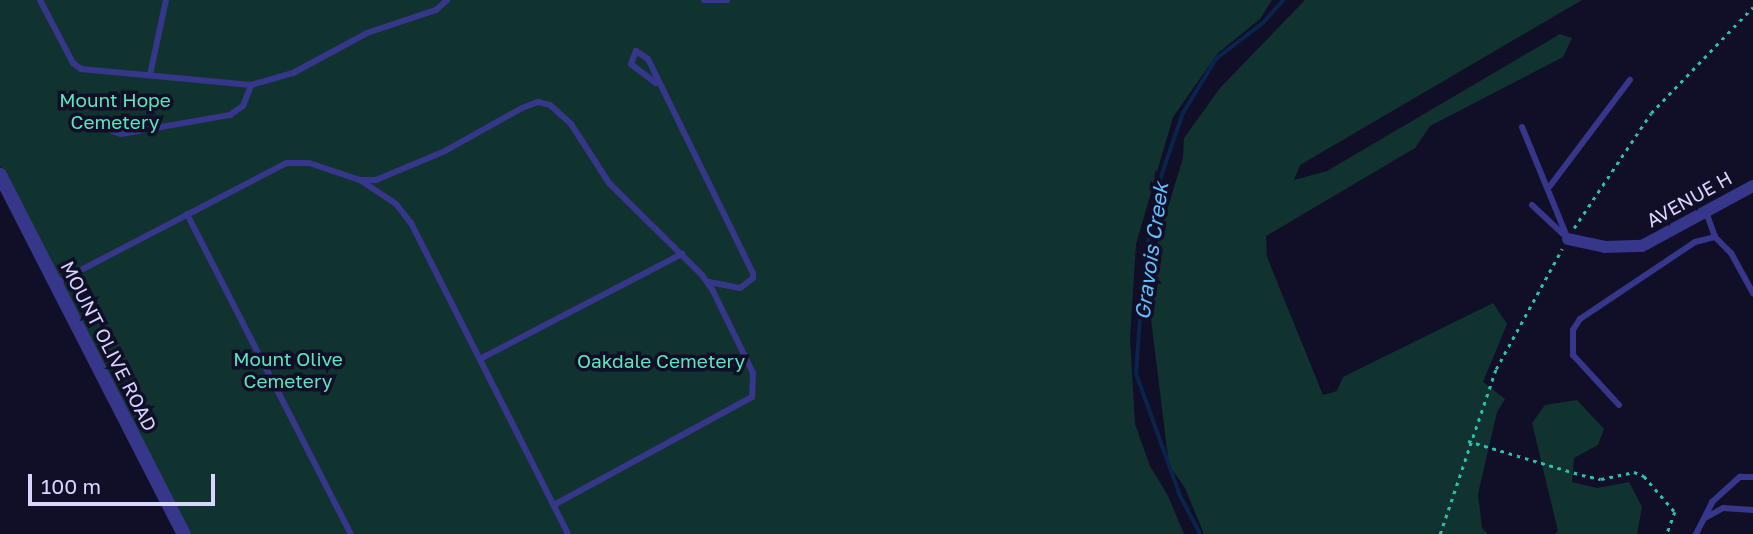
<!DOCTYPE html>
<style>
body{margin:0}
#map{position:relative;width:1753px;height:534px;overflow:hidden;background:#110e28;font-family:"Golos Text",sans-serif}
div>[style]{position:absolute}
.green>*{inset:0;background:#113330}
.stream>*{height:3.5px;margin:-1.75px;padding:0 1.75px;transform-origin:1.75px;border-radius:1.75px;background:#09254c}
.path>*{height:2.5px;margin-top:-1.25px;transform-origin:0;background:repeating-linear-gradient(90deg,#27c1b0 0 3.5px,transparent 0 8.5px)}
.service>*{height:6px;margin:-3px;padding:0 3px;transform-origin:3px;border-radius:3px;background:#36378a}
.minor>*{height:12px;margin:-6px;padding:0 6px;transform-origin:6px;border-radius:6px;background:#36378a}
.tertiary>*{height:14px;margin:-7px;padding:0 7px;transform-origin:7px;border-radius:7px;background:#36378a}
span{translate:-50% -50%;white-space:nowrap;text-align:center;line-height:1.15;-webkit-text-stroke:7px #110e28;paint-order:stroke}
.park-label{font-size:19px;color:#59e7bd}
.street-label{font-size:19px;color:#d8d5ff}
.water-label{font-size:21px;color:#63beff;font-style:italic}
.scale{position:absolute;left:28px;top:474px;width:187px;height:32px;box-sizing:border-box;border:4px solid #d8d5ff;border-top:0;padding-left:9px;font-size:21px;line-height:24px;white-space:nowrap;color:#d8d5ff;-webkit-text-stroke:5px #110e28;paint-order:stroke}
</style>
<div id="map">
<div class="green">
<div style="clip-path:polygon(0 0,1272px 0,1260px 19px,1218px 53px,1173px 117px,1136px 244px,1130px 338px,1135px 424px,1150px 466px,1168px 496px,1184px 534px,189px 534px,0 166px)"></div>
<div style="clip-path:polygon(1305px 0,1582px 0,1300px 165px,1294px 180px,1327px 171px,1560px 34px,1572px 38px,1563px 57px,1430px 126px,1415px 148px,1266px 236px,1267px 257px,1323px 395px,1337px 391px,1343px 377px,1493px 303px,1507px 324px,1483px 382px,1505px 399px,1497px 412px,1478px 494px,1482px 528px,1488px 534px,1204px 534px,1185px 488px,1169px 465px,1146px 279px,1183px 158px,1184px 138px,1220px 88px)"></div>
<div style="clip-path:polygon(1577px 400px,1604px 429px,1598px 445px,1574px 458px,1572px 482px,1597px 488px,1629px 482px,1642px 507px,1637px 534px,1555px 534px,1558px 531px,1532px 423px,1545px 405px)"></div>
</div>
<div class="stream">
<div style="left:1200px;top:534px;width:43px;rotate:-117.8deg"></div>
<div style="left:1180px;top:496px;width:130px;rotate:-109.8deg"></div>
<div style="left:1136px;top:374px;width:97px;rotate:-85.9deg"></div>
<div style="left:1143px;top:277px;width:87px;rotate:-81.4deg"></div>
<div style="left:1156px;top:191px;width:83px;rotate:-70.9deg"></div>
<div style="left:1183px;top:113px;width:63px;rotate:-58.6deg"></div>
<div style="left:1216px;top:59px;width:59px;rotate:-37.5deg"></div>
<div style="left:1263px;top:23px;width:31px;rotate:-48deg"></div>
</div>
<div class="path">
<div style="left:1574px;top:228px;width:138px;rotate:-56.2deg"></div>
<div style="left:1651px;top:113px;width:147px;rotate:-46.1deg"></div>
<div style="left:1468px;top:441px;width:119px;rotate:16.6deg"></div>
<div style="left:1582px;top:475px;width:19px;rotate:12deg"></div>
<div style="left:1601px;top:479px;width:34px;rotate:-12deg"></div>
<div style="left:1634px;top:472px;width:11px;rotate:22deg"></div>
<div style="left:1644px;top:476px;width:48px;rotate:49.3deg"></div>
<div style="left:1675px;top:512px;width:23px;rotate:110deg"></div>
<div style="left:1440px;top:534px;width:174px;rotate:-71.3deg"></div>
<div style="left:1496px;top:369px;width:137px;rotate:-61.2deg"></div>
</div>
<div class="service">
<div style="left:40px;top:0;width:71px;rotate:62.4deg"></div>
<div style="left:73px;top:63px;width:10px;rotate:37deg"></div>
<div style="left:81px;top:69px;width:171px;rotate:5.4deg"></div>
<div style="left:251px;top:85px;width:44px;rotate:-15.9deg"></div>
<div style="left:293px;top:73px;width:84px;rotate:-28.4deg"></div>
<div style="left:367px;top:33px;width:73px;rotate:-18.4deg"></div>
<div style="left:436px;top:10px;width:15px;rotate:-42deg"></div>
<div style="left:704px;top:0;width:23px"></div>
<div style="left:150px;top:75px;width:77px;rotate:-78deg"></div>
<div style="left:656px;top:83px;width:31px;rotate:-143deg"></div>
<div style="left:631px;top:64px;width:14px;rotate:-69deg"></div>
<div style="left:636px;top:51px;width:14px;rotate:34deg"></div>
<div style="left:648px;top:59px;width:238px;rotate:63.9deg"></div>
<div style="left:753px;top:273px;width:5px;rotate:90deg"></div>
<div style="left:753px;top:278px;width:16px;rotate:142deg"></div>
<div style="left:740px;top:288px;width:33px;rotate:-169deg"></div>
<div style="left:103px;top:119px;width:15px;rotate:53deg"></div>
<div style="left:112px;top:131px;width:9px;rotate:18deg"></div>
<div style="left:121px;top:134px;width:111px;rotate:-9.9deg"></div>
<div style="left:230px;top:115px;width:16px;rotate:-35deg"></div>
<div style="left:243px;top:106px;width:22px;rotate:-69deg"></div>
<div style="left:1522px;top:127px;width:121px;rotate:67.7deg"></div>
<div style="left:360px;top:180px;width:16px"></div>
<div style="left:376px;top:180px;width:75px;rotate:-22.8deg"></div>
<div style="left:445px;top:151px;width:88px;rotate:-29.2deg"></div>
<div style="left:522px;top:108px;width:17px;rotate:-21deg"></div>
<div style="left:538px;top:102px;width:12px;rotate:14deg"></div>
<div style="left:550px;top:105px;width:28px;rotate:42deg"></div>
<div style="left:571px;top:124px;width:70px;rotate:57.2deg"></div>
<div style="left:609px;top:183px;width:131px;rotate:44.7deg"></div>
<div style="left:702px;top:275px;width:19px;rotate:55deg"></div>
<div style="left:713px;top:291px;width:91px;rotate:64deg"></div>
<div style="left:753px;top:373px;width:24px;rotate:92deg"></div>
<div style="left:752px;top:397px;width:226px;rotate:151.4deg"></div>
<div style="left:1550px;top:186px;width:133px;rotate:-53deg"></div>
<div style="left:1532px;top:205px;width:44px;rotate:43.2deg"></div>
<div style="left:1706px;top:212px;width:27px;rotate:70deg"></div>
<div style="left:1715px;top:237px;width:23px;rotate:45deg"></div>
<div style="left:1731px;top:253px;width:46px;rotate:61.2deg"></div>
<div style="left:187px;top:214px;width:360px;rotate:62.9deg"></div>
<div style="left:56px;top:283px;width:260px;rotate:-27.5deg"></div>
<div style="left:287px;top:163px;width:22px"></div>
<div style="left:309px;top:163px;width:54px;rotate:18.4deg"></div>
<div style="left:360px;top:180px;width:43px;rotate:33.7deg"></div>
<div style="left:396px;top:204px;width:24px;rotate:52deg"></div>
<div style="left:411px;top:223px;width:348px;rotate:63.2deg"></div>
<div style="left:480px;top:359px;width:228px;rotate:-27.5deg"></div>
<div style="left:1619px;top:405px;width:68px;rotate:-132.6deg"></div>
<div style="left:1573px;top:355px;width:25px;rotate:-90deg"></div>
<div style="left:1573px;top:330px;width:13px;rotate:-58deg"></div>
<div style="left:1580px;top:319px;width:138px;rotate:-33.8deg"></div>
<div style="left:1695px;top:242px;width:21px;rotate:-14deg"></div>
<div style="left:1705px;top:518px;width:21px;rotate:-29deg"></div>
<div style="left:1723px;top:508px;width:30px;rotate:4deg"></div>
<div style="left:1696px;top:534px;width:36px;rotate:-63deg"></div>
<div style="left:1712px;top:502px;width:38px;rotate:-42deg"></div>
<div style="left:1740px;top:477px;width:13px"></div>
</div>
<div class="minor">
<div style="left:1568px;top:239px;width:38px;rotate:12deg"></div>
<div style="left:1605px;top:247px;width:37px;rotate:-2deg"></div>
<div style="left:1642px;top:246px;width:126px;rotate:-28.4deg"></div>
</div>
<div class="tertiary">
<div style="left:0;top:175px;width:403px;rotate:62.9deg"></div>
</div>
<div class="park-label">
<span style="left:115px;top:111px">Mount Hope<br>Cemetery</span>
<span style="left:288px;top:370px">Mount Olive<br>Cemetery</span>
<span style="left:661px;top:361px">Oakdale Cemetery</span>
</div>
<div class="street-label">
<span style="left:1689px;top:199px;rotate:-29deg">AVENUE H</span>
<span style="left:109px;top:346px;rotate:63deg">MOUNT OLIVE ROAD</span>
</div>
<div class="water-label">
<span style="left:1151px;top:251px;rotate:-82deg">Gravois Creek</span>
</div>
<div class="scale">100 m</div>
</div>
